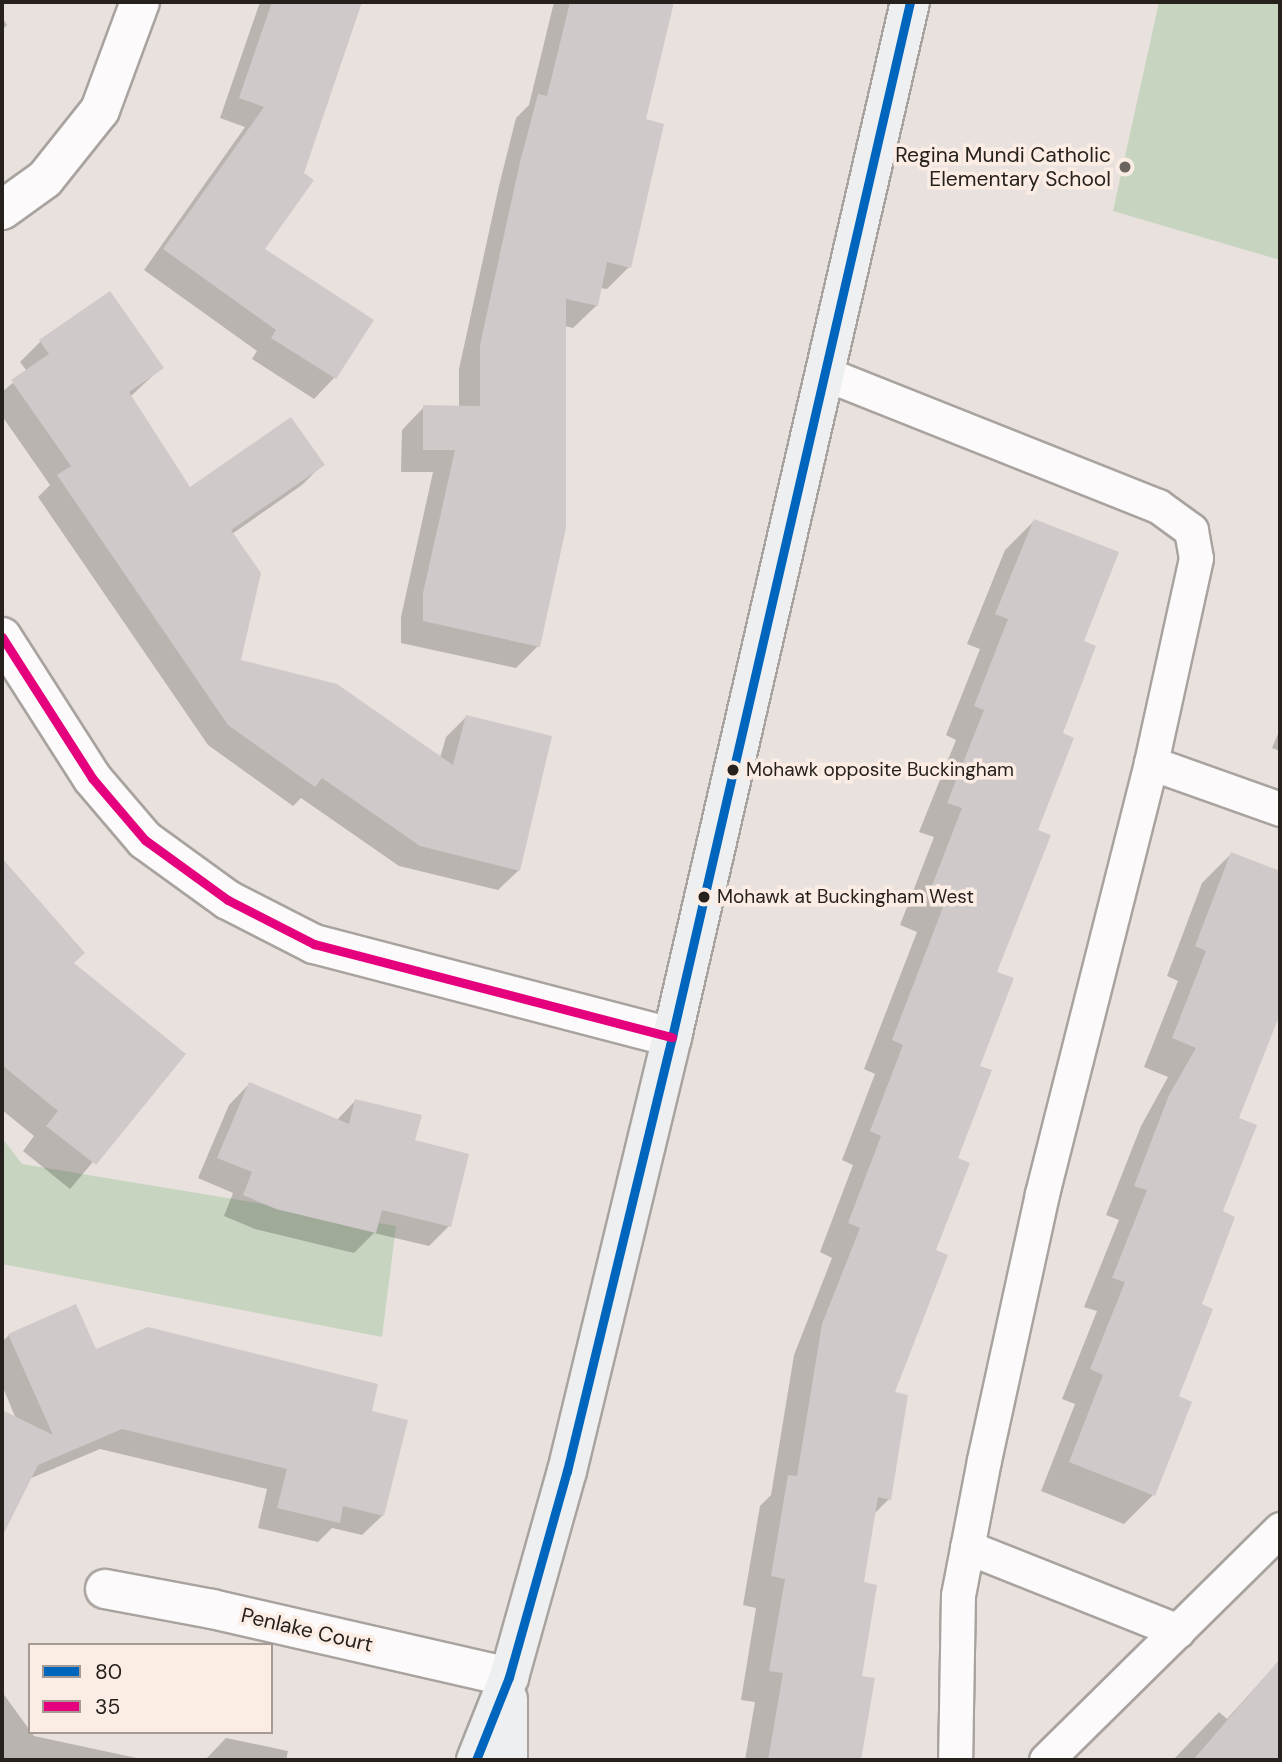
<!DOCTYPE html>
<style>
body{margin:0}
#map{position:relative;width:1282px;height:1762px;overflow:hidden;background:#e9e1dd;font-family:"DM Sans",sans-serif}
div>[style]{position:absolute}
.green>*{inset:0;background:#c7d5c0}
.shadow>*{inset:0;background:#0003}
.building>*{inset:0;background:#d0c9c9}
.roads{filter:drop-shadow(2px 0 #a9a39f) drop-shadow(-2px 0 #a9a39f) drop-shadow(0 2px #a9a39f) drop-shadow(0 -2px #a9a39f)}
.lane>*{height:33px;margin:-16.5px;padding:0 16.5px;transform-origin:16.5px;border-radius:16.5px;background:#fcfafa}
.street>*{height:38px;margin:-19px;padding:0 19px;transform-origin:19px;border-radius:19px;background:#fcfafa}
.secondary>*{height:38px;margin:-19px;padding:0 19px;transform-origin:19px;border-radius:19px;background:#edeff0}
.bus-1>*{height:9px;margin:-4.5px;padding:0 4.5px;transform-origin:4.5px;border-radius:4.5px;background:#0065bd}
.bus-2>*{height:9px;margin:-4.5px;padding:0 4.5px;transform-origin:4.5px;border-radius:4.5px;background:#e5007d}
.dots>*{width:19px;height:19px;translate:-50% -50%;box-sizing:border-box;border:4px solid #fcede4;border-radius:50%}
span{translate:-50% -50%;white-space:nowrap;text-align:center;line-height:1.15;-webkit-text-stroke:7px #fcede4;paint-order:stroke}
.bus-label{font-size:19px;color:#26211d}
.left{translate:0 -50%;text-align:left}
.poi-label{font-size:21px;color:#26211d}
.right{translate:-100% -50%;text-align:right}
.street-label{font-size:21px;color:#26211d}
.frame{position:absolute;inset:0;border:4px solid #26211d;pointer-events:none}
.legend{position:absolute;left:28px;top:1643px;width:245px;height:91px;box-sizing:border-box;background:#fcede4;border:2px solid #a69b94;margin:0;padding:9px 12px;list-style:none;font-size:21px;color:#26211d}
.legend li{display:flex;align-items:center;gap:14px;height:35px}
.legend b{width:35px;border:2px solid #a69b94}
</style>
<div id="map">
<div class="green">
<div style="clip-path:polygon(1159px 2px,1280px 2px,1280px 260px,1113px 211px)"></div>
<div style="clip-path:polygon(2px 1138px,22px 1164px,396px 1226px,382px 1337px,2px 1264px)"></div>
</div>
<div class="shadow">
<div style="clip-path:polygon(260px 2px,360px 2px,301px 174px,262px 250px,371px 320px,334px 378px,314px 399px,252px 359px,257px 351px,144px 270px,245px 127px,220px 118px)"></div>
<div style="clip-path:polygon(554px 2px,673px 2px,644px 120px,629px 267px,607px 289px,600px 288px,596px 306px,573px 328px,564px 326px,538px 646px,516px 668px,401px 643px,401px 617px,433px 472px,401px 472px,402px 430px,424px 407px,459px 407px,459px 369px,499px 186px,516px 118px,529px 105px)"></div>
<div style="clip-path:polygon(2px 17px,7px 25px,2px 30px)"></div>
<div style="clip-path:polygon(109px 294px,161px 368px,130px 397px,189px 489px,322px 465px,302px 485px,232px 534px,239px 661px,440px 758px,446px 737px,466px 717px,519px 870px,498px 890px,399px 866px,301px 798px,293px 806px,208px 745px,38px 497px,50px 485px,2px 416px,2px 392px,27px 371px,20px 362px,40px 342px)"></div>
<div style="clip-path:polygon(1034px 521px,1081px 642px,1036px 831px,995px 973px,978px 1067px,934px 1251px,893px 1394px,889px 1499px,873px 1515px,862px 1584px,860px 1678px,873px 1680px,859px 1760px,745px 1760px,755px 1702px,741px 1700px,756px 1608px,743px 1605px,760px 1506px,771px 1495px,794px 1355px,832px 1258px,820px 1252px,853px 1165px,842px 1160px,875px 1074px,864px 1069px,917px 932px,900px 925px,934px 837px,919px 832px,956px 740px,946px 735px,980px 649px,967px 644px,1005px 550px)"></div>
<div style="clip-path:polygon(1280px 729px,1280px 751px,1272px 748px)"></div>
<div style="clip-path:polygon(1231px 854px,1280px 873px,1280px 1009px,1237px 1119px,1221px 1212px,1153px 1495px,1124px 1524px,1041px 1491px,1075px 1404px,1062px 1399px,1097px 1311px,1084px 1307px,1119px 1220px,1106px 1215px,1141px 1126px,1168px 1077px,1144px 1067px,1178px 981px,1167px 976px,1202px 883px)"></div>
<div style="clip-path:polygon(2px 868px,72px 964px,184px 1055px,70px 1189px,23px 1151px,34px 1136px,2px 1110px)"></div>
<div style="clip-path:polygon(249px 1084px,336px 1121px,356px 1100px,413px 1141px,449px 1226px,429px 1246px,374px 1233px,354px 1253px,255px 1229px,224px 1216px,233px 1193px,198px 1178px,229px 1105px)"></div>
<div style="clip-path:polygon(9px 1335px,370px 1412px,383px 1515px,362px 1535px,332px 1528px,318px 1542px,258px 1528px,267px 1489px,100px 1449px,29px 1479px,2px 1533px,2px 1412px,16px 1419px,2px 1385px,2px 1342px)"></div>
<div style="clip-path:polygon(1280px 1660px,1280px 1760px,1173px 1760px,1219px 1712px,1227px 1719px)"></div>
<div style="clip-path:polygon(2px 1692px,34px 1736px,146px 1760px,2px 1760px)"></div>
<div style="clip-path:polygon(226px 1738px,288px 1751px,286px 1760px,205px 1760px)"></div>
</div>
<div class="building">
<div style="clip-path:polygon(272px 2px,362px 2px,304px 173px,314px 180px,265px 249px,374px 320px,336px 379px,271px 338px,276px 330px,163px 249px,264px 107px,239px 98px)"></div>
<div style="clip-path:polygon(570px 2px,674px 2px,646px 119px,664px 124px,631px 268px,607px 262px,598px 306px,566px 299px,566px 528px,540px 647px,423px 621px,423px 593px,455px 450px,423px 450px,423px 405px,480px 406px,480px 345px,520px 162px,538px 94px,547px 96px)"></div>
<div style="clip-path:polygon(110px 291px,164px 368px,129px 392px,190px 487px,291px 417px,325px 465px,231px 530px,261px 573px,241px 660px,337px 684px,453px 765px,466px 715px,552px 736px,520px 871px,420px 846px,322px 778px,315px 787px,228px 725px,57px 475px,71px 466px,11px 380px,49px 354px,39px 340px)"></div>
<div style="clip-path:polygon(1034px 519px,1119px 552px,1084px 641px,1096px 646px,1063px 733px,1074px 738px,1038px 830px,1051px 835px,997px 972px,1014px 978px,980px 1066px,992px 1070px,958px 1158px,970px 1163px,936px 1250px,948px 1255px,895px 1392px,908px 1395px,891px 1500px,878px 1497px,864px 1582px,877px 1585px,862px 1676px,875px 1678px,861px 1760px,768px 1760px,783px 1673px,769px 1671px,785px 1579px,771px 1576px,788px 1475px,797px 1476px,822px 1324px,860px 1228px,848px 1223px,881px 1136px,870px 1131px,903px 1045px,892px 1040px,945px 902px,928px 896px,962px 808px,947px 803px,984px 710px,974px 706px,1008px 619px,995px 614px)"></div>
<div style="clip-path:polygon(1231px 852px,1280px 871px,1280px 1014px,1239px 1118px,1257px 1125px,1223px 1211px,1235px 1217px,1202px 1304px,1213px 1309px,1179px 1396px,1192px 1402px,1155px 1496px,1069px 1462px,1103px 1375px,1090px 1369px,1125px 1282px,1112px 1278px,1147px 1190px,1134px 1186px,1169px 1095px,1196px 1048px,1172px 1038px,1206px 951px,1195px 946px)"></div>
<div style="clip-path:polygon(2px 858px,85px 953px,74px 963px,186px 1054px,96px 1165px,46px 1126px,58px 1111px,2px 1065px)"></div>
<div style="clip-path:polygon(249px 1082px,349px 1124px,355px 1099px,422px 1115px,415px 1140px,469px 1154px,451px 1227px,382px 1210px,376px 1233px,276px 1209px,243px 1195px,252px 1172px,217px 1158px)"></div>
<div style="clip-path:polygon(76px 1304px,96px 1349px,148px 1327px,378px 1384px,372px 1411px,408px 1420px,384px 1516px,343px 1506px,340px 1523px,277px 1508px,287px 1469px,122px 1429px,38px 1465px,2px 1537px,2px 1410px,53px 1435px,8px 1334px)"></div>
<div style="clip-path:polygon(1280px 1659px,1280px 1760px,1193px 1760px)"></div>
</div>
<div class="roads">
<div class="lane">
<div style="left:826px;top:374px;width:357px;rotate:21.7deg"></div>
<div style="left:1158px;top:506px;width:41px;rotate:36deg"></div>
<div style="left:1191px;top:530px;width:28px;rotate:80deg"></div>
<div style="left:1196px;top:558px;width:210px;rotate:102.4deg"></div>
<div style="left:1151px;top:763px;width:445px;rotate:104.2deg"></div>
<div style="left:1042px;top:1194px;width:272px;rotate:102.3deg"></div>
<div style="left:984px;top:1460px;width:137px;rotate:100.9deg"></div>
<div style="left:958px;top:1595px;width:165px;rotate:91deg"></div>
<div style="left:1151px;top:763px;width:137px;rotate:19.6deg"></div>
<div style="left:967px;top:1547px;width:227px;rotate:21.7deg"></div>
<div style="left:1046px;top:1760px;width:329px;rotate:-44.6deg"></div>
</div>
<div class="street">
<div style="left:2px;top:210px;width:53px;rotate:-35.8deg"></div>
<div style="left:45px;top:179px;width:88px;rotate:-51.4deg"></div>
<div style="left:100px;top:110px;width:115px;rotate:-69.7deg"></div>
<div style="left:2px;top:637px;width:167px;rotate:57.4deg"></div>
<div style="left:92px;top:778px;width:82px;rotate:49.5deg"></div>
<div style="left:145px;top:840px;width:102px;rotate:35.9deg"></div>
<div style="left:228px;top:900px;width:97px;rotate:27.1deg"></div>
<div style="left:314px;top:944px;width:370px;rotate:14.6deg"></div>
<div style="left:105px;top:1589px;width:109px;rotate:10.6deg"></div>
<div style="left:212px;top:1609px;width:305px;rotate:12.9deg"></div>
</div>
<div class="secondary">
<div style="left:476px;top:1760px;width:89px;rotate:-68.3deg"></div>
<div style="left:509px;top:1677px;width:214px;rotate:-74.3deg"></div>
<div style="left:567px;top:1471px;width:447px;rotate:-76.4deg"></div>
<div style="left:672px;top:1037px;width:1062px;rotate:-77.05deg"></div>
<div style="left:508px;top:1760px;width:61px;rotate:-90deg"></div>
</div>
</div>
<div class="bus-1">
<div style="left:476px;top:1760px;width:89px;rotate:-68.3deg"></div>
<div style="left:509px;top:1677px;width:214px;rotate:-74.3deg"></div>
<div style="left:567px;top:1471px;width:447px;rotate:-76.4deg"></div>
<div style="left:672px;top:1037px;width:1062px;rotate:-77.05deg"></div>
</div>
<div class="bus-2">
<div style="left:2px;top:637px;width:167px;rotate:57.4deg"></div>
<div style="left:92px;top:778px;width:82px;rotate:49.5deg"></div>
<div style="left:145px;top:840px;width:102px;rotate:35.9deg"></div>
<div style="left:228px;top:900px;width:97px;rotate:27.1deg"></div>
<div style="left:314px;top:944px;width:370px;rotate:14.6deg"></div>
</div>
<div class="dots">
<div style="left:1125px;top:167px;background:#6a6460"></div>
<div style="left:733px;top:770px;background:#26211d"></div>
<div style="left:704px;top:897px;background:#26211d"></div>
</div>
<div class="bus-label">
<span class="left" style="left:746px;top:770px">Mohawk opposite Buckingham</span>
<span class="left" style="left:717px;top:897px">Mohawk at Buckingham West</span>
</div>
<div class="poi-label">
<span class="right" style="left:1111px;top:167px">Regina Mundi Catholic<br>Elementary School</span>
</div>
<div class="street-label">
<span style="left:307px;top:1630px;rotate:13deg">Penlake Court</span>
</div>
<div class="frame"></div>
<ul class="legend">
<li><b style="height:9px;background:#0065bd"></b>80</li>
<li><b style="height:9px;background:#e5007d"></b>35</li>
</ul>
</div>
